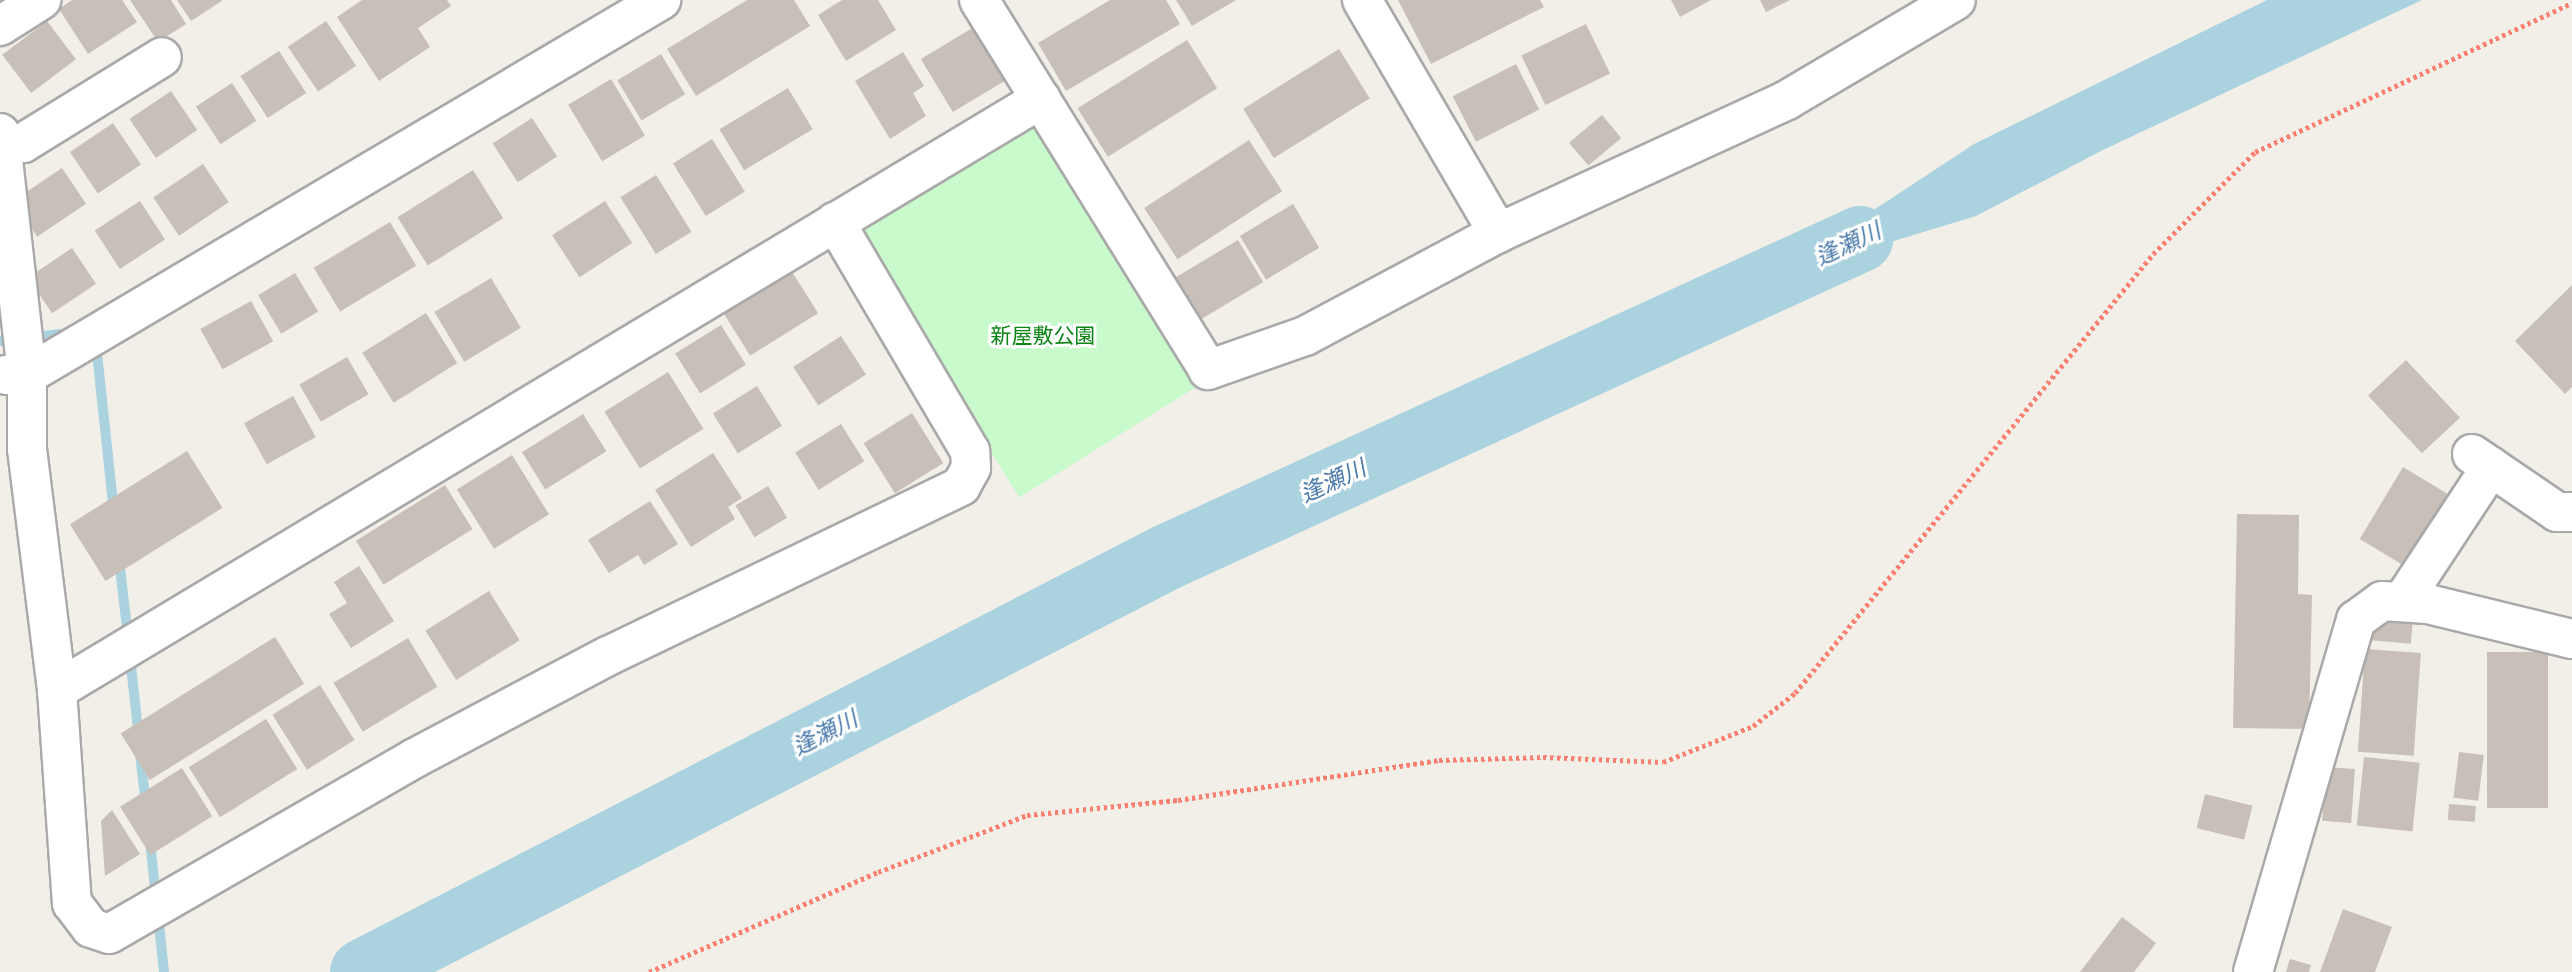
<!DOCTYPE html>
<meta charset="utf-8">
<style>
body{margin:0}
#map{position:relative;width:2572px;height:972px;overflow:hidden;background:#f2efe9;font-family:Inter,"Noto Sans JP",sans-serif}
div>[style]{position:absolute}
.park>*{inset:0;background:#c8facc;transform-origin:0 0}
.water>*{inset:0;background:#aad3df}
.stream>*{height:10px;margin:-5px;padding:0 5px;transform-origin:5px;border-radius:5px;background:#aad3df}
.river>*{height:66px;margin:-33px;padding:0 33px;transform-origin:33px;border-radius:33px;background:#aad3df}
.building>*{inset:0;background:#c7bfb8;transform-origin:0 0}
.path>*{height:4.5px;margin-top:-2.25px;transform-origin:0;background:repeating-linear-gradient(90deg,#fa8072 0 3.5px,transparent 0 7px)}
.roads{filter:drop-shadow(2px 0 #a9a9a9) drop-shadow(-2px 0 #a9a9a9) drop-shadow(0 2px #a9a9a9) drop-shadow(0 -2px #a9a9a9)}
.street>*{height:38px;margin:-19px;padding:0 19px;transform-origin:19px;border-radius:19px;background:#fff}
span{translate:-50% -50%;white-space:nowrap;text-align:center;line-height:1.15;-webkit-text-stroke:6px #fff;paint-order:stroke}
.park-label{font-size:21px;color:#0c8416}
.water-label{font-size:23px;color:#4a7aab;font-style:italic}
</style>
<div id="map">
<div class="park">
<div style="left:1038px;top:112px;width:317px;height:220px;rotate:58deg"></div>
</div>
<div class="water">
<div style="clip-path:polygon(2267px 0,2422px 0,2103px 150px,1976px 216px,1769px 279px,1974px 144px)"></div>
</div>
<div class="stream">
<div style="left:0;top:341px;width:70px;rotate:-6.5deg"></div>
<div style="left:96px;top:344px;width:169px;rotate:83.9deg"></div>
<div style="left:119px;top:559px;width:79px;rotate:83.4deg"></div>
<div style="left:130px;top:657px;width:81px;rotate:83.7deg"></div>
<div style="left:140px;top:754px;width:50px;rotate:83.2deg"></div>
<div style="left:150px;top:841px;width:57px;rotate:84deg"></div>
<div style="left:158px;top:914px;width:58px;rotate:84.1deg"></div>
</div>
<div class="river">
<div style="left:363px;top:972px;width:903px;rotate:-27.3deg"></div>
<div style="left:1165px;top:558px;width:765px;rotate:-24.65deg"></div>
</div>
<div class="building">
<div style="clip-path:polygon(72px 0,122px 0,137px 22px,88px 54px,59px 9px)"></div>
<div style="clip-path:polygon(130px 0,171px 0,186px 24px,158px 42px)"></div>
<div style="clip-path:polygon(177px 0,223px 0,191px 21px)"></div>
<div style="clip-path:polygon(362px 0,447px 0,451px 6px,418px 28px,430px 47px,379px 81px,337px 17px)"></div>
<div style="clip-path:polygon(747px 0,794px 0,810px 26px,696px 96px,667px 49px)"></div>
<div style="clip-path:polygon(842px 0,878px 0,896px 30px,846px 61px,818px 15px)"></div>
<div style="clip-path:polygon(1110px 0,1166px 0,1180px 24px,1066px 91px,1038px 43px)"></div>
<div style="clip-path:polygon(1176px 0,1236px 0,1192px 26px)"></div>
<div style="clip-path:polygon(1398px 0,1540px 0,1544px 7px,1431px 64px)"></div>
<div style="clip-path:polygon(1671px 0,1711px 0,1680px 17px)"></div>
<div style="clip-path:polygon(1760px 0,1790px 0,1766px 12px)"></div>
<div style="left:47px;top:21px;width:48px;height:56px;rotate:53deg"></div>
<div style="left:326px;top:21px;width:54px;height:46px;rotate:56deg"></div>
<div style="left:1586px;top:24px;width:55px;height:72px;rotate:64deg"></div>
<div style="left:974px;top:27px;width:62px;height:62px;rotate:59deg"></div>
<div style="left:1187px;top:40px;width:57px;height:129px;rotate:58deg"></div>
<div style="left:1339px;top:49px;width:58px;height:113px;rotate:58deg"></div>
<div style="left:279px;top:51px;width:50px;height:46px;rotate:57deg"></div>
<div style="clip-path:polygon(903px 52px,924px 86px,913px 93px,926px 116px,890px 139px,855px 81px)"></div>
<div style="left:661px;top:54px;width:47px;height:51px;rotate:59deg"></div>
<div style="left:1516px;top:64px;width:51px;height:71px;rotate:63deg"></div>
<div style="left:611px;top:79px;width:66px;height:50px;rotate:59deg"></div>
<div style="left:232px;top:83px;width:45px;height:43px;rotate:57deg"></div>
<div style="left:788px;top:88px;width:48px;height:80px;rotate:59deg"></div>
<div style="left:171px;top:91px;width:47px;height:50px;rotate:56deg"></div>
<div style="left:1602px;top:115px;width:30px;height:43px;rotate:50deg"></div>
<div style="left:532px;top:118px;width:46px;height:47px;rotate:57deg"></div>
<div style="left:113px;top:123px;width:50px;height:52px;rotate:56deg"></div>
<div style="left:712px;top:139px;width:62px;height:46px;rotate:58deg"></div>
<div style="left:1249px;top:140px;width:61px;height:125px;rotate:57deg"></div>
<div style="left:203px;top:164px;width:46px;height:60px;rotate:56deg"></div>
<div style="left:62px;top:168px;width:43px;height:59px;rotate:56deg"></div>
<div style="left:473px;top:170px;width:57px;height:89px;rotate:58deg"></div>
<div style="left:656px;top:175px;width:67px;height:42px;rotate:58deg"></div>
<div style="left:140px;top:201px;width:46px;height:54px;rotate:57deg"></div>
<div style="left:605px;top:201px;width:50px;height:63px;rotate:57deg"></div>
<div style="left:1293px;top:204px;width:51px;height:62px;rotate:59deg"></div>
<div style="left:390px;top:222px;width:51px;height:89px;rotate:59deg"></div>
<div style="left:1238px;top:240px;width:49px;height:74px;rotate:59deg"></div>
<div style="left:72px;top:248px;width:43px;height:53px;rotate:56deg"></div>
<div style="left:791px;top:270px;width:51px;height:80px;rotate:58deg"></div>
<div style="left:295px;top:273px;width:45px;height:43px;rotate:59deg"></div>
<div style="left:491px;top:278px;width:58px;height:66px;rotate:59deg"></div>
<div style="clip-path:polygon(2572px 285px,2572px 387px,2565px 394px,2515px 341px)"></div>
<div style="left:251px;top:301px;width:46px;height:58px;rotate:61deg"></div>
<div style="left:426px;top:313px;width:59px;height:75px;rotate:58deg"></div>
<div style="left:721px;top:325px;width:47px;height:54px;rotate:58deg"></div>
<div style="left:841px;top:336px;width:46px;height:57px;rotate:57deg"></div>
<div style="left:347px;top:357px;width:43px;height:55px;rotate:60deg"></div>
<div style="left:2406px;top:360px;width:79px;height:52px;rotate:47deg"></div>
<div style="left:668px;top:372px;width:67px;height:75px;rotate:58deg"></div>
<div style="left:757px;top:386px;width:47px;height:52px;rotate:58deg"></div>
<div style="left:293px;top:396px;width:47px;height:56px;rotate:61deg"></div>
<div style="left:912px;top:413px;width:59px;height:57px;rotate:58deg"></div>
<div style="left:583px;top:414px;width:44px;height:72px;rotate:58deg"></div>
<div style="left:841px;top:424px;width:44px;height:54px;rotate:58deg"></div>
<div style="left:187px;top:451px;width:67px;height:138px;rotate:58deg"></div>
<div style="clip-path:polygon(713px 453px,742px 498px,728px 507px,735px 519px,691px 547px,655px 490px)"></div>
<div style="left:512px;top:455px;width:70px;height:65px;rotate:58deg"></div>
<div style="left:2403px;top:467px;width:61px;height:84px;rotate:31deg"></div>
<div style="left:445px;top:485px;width:52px;height:105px;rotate:58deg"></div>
<div style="left:768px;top:486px;width:37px;height:38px;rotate:59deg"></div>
<div style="clip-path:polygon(650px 501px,678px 544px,644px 565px,638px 555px,609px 573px,588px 540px)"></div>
<div style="clip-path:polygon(2237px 514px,2299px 515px,2298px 594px,2312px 595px,2309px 729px,2233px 728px)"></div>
<div style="clip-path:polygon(359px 566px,394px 621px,351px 648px,329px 614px,347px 603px,334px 582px)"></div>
<div style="left:489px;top:591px;width:58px;height:75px;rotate:58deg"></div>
<div style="left:2370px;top:617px;width:43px;height:23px;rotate:5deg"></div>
<div style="left:275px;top:637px;width:55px;height:182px;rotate:58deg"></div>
<div style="left:408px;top:638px;width:57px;height:87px;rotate:59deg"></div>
<div style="left:2365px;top:649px;width:56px;height:103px;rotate:4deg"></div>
<div style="left:2487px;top:652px;width:61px;height:156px"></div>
<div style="left:320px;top:685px;width:65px;height:56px;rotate:58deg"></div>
<div style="left:266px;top:719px;width:59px;height:91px;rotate:58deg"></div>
<div style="left:2459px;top:752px;width:25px;height:46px;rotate:7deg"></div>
<div style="left:2364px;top:757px;width:56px;height:69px;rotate:6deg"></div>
<div style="left:2326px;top:767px;width:29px;height:54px;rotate:4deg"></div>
<div style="left:182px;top:768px;width:57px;height:73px;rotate:58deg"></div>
<div style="left:2205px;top:794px;width:49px;height:35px;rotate:14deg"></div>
<div style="left:2449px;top:804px;width:27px;height:16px;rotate:4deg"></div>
<div style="clip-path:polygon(112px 810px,140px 854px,105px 876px,101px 821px)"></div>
<div style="clip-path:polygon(2343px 909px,2392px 927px,2375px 972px,2320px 972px)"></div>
<div style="clip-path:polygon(2122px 917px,2156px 943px,2134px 972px,2080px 972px)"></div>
<div style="clip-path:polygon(2290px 959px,2311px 965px,2309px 972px,2286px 972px)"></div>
</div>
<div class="path">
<div style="left:649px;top:972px;width:250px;rotate:-23.6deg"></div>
<div style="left:878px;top:872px;width:160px;rotate:-20.9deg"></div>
<div style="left:1027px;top:815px;width:152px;rotate:-5.7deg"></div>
<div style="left:1178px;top:800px;width:264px;rotate:-8.7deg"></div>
<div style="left:1439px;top:760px;width:104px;rotate:-1.7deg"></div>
<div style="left:1543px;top:757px;width:120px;rotate:2.4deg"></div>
<div style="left:1663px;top:762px;width:97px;rotate:-21.8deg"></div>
<div style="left:1753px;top:726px;width:53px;rotate:-38.2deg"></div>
<div style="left:1795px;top:693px;width:566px;rotate:-50.8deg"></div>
<div style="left:2153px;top:254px;width:144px;rotate:-45deg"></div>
<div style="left:2255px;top:152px;width:350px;rotate:-25.2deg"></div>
</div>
<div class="roads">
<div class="street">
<div style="left:979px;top:0;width:435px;rotate:58.2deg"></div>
<div style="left:1208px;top:370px;width:103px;rotate:-19.3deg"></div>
<div style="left:1305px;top:336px;width:219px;rotate:-28.1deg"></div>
<div style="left:1498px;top:233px;width:318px;rotate:-24.7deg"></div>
<div style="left:1787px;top:100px;width:196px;rotate:-30.6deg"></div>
<div style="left:1362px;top:0;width:270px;rotate:59.7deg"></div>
<div style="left:0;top:26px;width:49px;rotate:-32.4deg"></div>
<div style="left:0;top:133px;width:244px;rotate:83.6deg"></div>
<div style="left:27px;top:375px;width:74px;rotate:90deg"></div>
<div style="left:27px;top:449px;width:243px;rotate:82.9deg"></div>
<div style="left:57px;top:690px;width:214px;rotate:86deg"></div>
<div style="left:72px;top:903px;width:31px;rotate:53deg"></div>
<div style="left:91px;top:928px;width:19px;rotate:18deg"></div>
<div style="left:109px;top:934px;width:353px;rotate:-29.9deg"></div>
<div style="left:415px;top:758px;width:218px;rotate:-27.9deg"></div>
<div style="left:608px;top:656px;width:392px;rotate:-25.7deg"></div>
<div style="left:961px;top:486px;width:21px;rotate:-61deg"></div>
<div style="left:971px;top:468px;width:17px;rotate:-93deg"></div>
<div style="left:970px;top:451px;width:266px;rotate:-120.5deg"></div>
<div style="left:1px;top:145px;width:22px;rotate:-5deg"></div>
<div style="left:23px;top:143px;width:163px;rotate:-31.7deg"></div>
<div style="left:6px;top:375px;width:21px"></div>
<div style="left:27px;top:375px;width:737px;rotate:-30.6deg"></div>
<div style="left:2472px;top:454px;width:103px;rotate:34.3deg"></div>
<div style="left:2557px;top:512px;width:15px"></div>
<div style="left:2402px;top:602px;width:162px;rotate:-56.6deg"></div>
<div style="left:57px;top:690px;width:1148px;rotate:-30.99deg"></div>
<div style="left:2253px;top:972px;width:367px;rotate:-73.7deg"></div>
<div style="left:2356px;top:620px;width:32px;rotate:-36deg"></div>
<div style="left:2382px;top:601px;width:46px;rotate:3.7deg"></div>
<div style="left:2428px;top:604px;width:148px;rotate:13.7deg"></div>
</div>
</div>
<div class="park-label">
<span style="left:1043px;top:336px">新屋敷公園</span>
</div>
<div class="water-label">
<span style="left:1848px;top:244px;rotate:-25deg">逢瀬川</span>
<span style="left:1333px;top:481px;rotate:-25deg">逢瀬川</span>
<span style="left:825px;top:733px;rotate:-27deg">逢瀬川</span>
</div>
</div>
